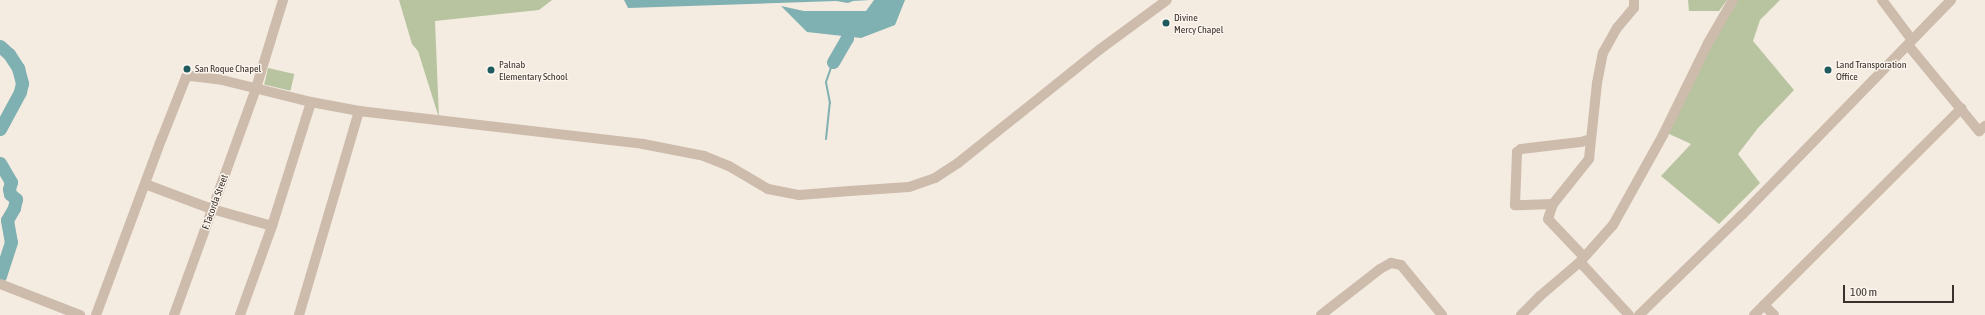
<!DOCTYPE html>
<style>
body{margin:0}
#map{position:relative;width:1985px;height:315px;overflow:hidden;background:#f4ebe1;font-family:"Asap Condensed",sans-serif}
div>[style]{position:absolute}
.green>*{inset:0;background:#b8c4a0;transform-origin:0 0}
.water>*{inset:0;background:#7fb0b2}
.stream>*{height:2px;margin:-1px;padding:0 1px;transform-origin:1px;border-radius:1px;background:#7fb0b2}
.river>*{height:13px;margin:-6.5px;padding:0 6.5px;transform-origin:6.5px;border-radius:6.5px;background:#7fb0b2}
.minor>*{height:10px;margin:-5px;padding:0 5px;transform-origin:5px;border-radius:5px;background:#cdbbac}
.dots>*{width:11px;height:11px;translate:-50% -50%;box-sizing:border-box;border:2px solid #fbf5ee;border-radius:50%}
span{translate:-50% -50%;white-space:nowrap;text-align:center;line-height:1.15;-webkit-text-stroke:3px #fbf5ee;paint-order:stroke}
.poi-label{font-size:10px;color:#3b302b}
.left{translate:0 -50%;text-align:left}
.street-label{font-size:10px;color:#3b302b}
.scale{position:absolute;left:1843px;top:285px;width:111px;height:18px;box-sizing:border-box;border:2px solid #3b302b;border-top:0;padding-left:5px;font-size:12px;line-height:14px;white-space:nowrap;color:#3b302b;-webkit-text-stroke:3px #fbf5ee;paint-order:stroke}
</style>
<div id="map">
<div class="green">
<div style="clip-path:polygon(399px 0,552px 0,539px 10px,435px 21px,439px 118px,418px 51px,412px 44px)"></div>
<div style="clip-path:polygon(1688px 0,1727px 0,1719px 11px,1689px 11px)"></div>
<div style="clip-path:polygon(1733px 0,1780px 0,1760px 20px,1753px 41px,1794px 90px,1758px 128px,1738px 154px,1760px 183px,1719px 224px,1661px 176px,1691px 144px,1665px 132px)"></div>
<div style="left:268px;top:68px;width:27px;height:17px;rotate:13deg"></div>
</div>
<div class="water">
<div style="clip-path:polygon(624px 0,870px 0,853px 1px,848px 3px,836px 1px,628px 8px)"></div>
<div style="clip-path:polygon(874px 0,905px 0,895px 25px,861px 38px,807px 32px,781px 6px,804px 11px,866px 11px)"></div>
</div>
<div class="stream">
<div style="left:826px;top:139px;width:36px;rotate:-84deg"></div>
<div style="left:830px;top:103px;width:21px;rotate:-101deg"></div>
<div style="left:826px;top:82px;width:21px;rotate:-71deg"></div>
</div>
<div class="river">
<div style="left:0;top:46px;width:12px;rotate:42deg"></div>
<div style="left:9px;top:54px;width:17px;rotate:57deg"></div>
<div style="left:18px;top:68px;width:16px;rotate:75deg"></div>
<div style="left:22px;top:83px;width:9px;rotate:103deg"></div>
<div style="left:20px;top:92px;width:42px;rotate:118.4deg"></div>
<div style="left:833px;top:62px;width:28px;rotate:-60deg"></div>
<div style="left:847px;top:38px;width:8px;rotate:-90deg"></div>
<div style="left:847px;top:30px;width:10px;rotate:-29deg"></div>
<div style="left:0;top:163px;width:22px;rotate:60deg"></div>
<div style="left:11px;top:182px;width:7px;rotate:106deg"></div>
<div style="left:9px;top:189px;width:5px;rotate:79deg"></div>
<div style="left:10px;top:194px;width:8px;rotate:40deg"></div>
<div style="left:16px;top:199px;width:9px;rotate:103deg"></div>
<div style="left:14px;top:208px;width:14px;rotate:120deg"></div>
<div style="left:7px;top:220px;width:22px;rotate:80deg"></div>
<div style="left:11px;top:242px;width:36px;rotate:108deg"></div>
</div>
<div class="minor">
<div style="left:1882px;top:0;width:50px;rotate:53.1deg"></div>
<div style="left:1908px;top:45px;width:112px;rotate:50.5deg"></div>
<div style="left:1979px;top:131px;width:8px;rotate:-40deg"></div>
<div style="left:145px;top:184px;width:72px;rotate:20.5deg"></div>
<div style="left:212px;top:209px;width:62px;rotate:15.8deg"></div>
<div style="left:1553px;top:204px;width:38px;rotate:178deg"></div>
<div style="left:1515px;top:205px;width:53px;rotate:-87.8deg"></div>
<div style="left:1517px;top:152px;width:5px;rotate:-37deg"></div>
<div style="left:1521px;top:149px;width:60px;rotate:-6.7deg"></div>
<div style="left:1581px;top:142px;width:10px;rotate:-17deg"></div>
<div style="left:1584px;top:257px;width:52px;rotate:-133.5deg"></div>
<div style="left:1548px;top:219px;width:16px;rotate:-72deg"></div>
<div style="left:1553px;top:204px;width:58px;rotate:-51.3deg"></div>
<div style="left:1589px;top:159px;width:76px;rotate:-84deg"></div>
<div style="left:1597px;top:83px;width:31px;rotate:-79deg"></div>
<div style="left:1603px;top:53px;width:29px;rotate:-61deg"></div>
<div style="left:1617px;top:28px;width:26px;rotate:-50deg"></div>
<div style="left:1634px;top:8px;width:8px;rotate:-90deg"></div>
<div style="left:1580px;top:262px;width:72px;rotate:47.2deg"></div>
<div style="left:0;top:284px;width:86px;rotate:21.2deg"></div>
<div style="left:1764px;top:305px;width:14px;rotate:45deg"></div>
<div style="left:96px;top:315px;width:189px;rotate:-69.6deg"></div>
<div style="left:162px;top:138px;width:66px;rotate:-68.5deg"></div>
<div style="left:186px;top:77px;width:5px;rotate:-11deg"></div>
<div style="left:191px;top:76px;width:31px;rotate:7deg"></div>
<div style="left:222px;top:80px;width:92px;rotate:13.9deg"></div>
<div style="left:311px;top:102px;width:49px;rotate:10.6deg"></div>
<div style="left:359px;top:111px;width:286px;rotate:6.6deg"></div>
<div style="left:643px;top:144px;width:62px;rotate:11.1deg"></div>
<div style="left:704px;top:156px;width:27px;rotate:22deg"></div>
<div style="left:729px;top:166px;width:45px;rotate:30.5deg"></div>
<div style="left:768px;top:189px;width:32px;rotate:11deg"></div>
<div style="left:799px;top:195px;width:51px;rotate:-4.5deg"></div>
<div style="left:850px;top:191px;width:59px;rotate:-3.9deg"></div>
<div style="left:909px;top:187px;width:28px;rotate:-19deg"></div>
<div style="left:935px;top:178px;width:27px;rotate:-33deg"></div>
<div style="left:958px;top:163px;width:181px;rotate:-38.7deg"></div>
<div style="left:1099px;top:50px;width:84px;rotate:-36.3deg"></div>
<div style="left:174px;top:315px;width:241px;rotate:-70.1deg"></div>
<div style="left:256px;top:88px;width:92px;rotate:-72.9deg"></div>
<div style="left:240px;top:315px;width:95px;rotate:-70.2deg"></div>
<div style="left:272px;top:226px;width:130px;rotate:-72.5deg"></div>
<div style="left:299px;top:315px;width:213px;rotate:-73.6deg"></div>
<div style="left:1321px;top:315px;width:75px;rotate:-37.9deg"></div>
<div style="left:1380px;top:269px;width:13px;rotate:-29deg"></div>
<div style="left:1391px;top:263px;width:10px;rotate:11deg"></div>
<div style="left:1401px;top:265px;width:65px;rotate:50.6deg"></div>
<div style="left:1521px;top:315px;width:27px;rotate:-45deg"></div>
<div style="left:1540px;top:296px;width:52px;rotate:-40.4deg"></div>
<div style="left:1580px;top:262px;width:50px;rotate:-48.3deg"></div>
<div style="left:1613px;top:225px;width:103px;rotate:-60.9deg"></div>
<div style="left:1663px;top:135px;width:102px;rotate:-63.9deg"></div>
<div style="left:1708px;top:43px;width:50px;rotate:-59.8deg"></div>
<div style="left:1639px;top:315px;width:144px;rotate:-44.2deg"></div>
<div style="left:1742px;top:215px;width:300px;rotate:-45.8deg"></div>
<div style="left:1754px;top:315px;width:293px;rotate:-44.9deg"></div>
</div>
<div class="dots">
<div style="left:1166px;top:23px;background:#1f5a5e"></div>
<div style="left:187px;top:69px;background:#1f5a5e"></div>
<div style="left:491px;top:70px;background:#1f5a5e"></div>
<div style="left:1828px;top:70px;background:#1f5a5e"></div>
</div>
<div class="poi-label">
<span class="left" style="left:1174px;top:23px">Divine<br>Mercy Chapel</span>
<span class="left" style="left:499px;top:70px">Palnab<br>Elementary School</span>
<span class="left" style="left:1836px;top:70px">Land Transporation<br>Office</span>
<span class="left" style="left:195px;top:69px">San Roque Chapel</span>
</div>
<div class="street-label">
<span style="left:215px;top:202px;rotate:-70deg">F.Tacorda Street</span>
</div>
<div class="scale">100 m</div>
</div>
